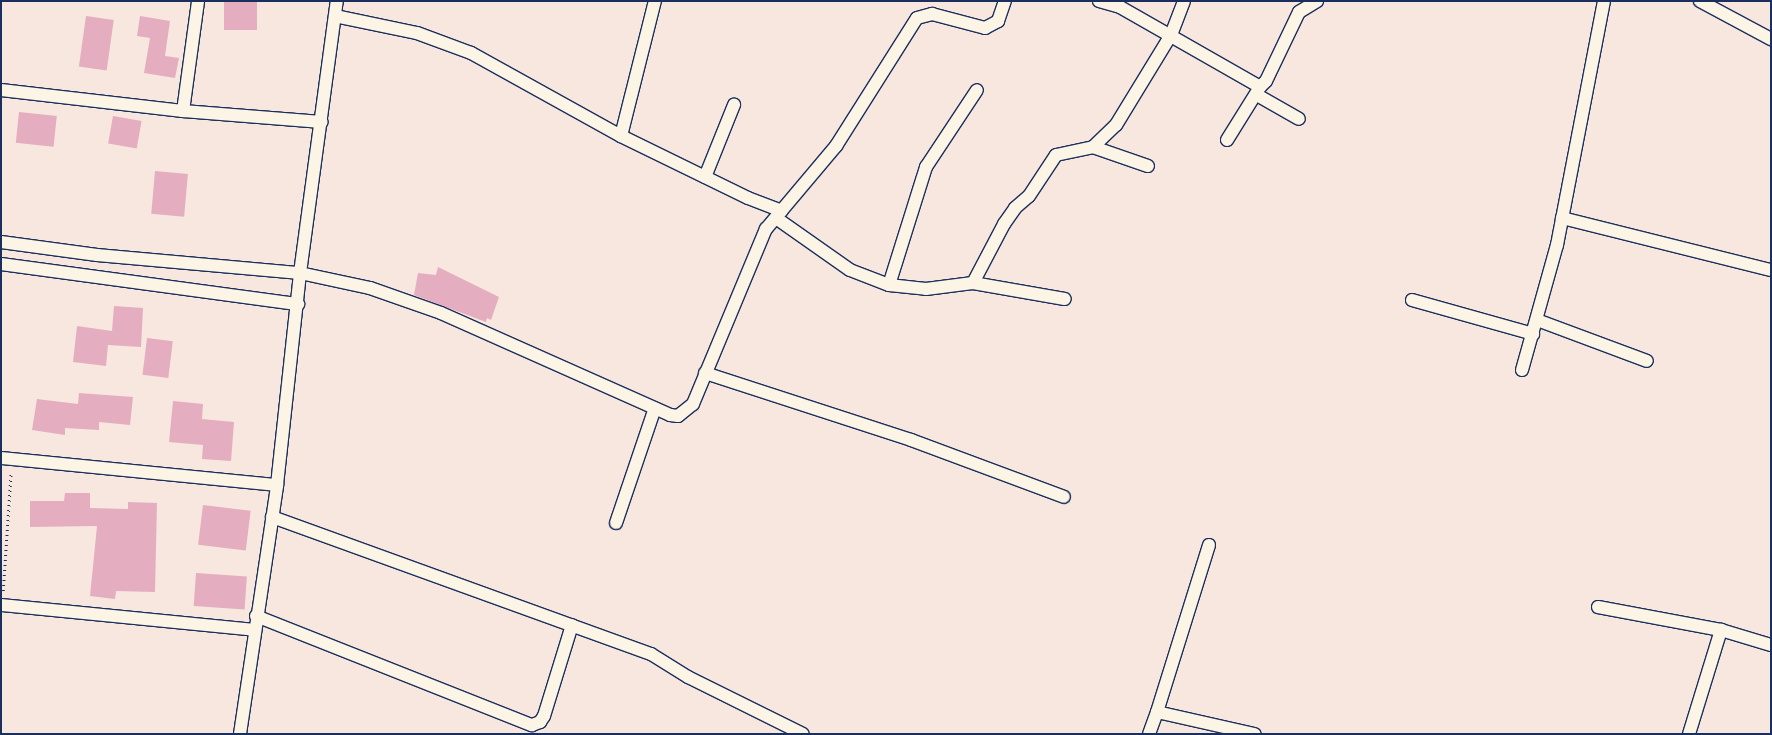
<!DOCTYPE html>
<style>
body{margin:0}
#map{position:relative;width:1772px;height:735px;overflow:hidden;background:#f7e7de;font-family:Sriracha,sans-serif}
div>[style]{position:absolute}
.building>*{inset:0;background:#e5adc0;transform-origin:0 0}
.path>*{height:2.5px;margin-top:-1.25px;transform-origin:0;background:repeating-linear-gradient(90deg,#1b2f5e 0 1px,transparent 0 5px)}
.roads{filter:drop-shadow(1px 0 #1b2f5e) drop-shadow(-1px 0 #1b2f5e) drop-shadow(0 1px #1b2f5e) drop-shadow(0 -1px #1b2f5e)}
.minor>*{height:12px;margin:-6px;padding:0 6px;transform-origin:6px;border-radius:6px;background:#fcf5e5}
span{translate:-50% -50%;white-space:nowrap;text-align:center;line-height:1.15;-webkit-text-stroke:5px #fcf5e5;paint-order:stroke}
.frame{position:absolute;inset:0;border:2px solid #1b2f5e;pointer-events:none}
</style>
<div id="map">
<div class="building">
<div style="left:224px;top:1px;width:33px;height:29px"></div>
<div style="left:86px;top:16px;width:28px;height:51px;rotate:8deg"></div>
<div style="clip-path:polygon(140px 16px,170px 21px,165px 56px,179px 58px,175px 78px,144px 73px,150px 38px,137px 36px)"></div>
<div style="left:19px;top:112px;width:38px;height:31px;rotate:6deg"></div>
<div style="left:113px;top:116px;width:29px;height:28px;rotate:10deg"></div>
<div style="left:155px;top:171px;width:33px;height:43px;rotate:5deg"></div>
<div style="clip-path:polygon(438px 267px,499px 297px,491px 320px,487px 318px,486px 322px,414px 295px,418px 273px,436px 275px)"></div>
<div style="clip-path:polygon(114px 306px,143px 308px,141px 347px,108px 345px,106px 366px,73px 362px,77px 326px,112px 331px)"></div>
<div style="left:147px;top:338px;width:26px;height:37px;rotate:7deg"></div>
<div style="clip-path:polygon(79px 393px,133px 397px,130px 425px,99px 422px,99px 430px,65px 428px,65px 435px,32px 430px,37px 399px,78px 404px)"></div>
<div style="clip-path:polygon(173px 401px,203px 404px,202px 419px,234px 422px,231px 461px,202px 459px,203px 445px,169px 442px)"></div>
<div style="clip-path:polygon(65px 493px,90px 493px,90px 508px,128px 509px,128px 502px,157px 503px,155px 592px,116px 591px,115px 599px,90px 596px,97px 526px,30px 527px,30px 501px,64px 501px)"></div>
<div style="left:203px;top:505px;width:48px;height:40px;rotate:7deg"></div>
<div style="left:196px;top:573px;width:51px;height:33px;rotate:4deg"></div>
</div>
<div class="path">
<div style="left:3px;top:591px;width:119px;rotate:-86.2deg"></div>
</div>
<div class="roads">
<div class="minor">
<div style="left:1099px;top:1px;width:22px;rotate:16deg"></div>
<div style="left:1120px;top:7px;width:161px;rotate:29.7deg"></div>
<div style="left:1260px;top:87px;width:8px;rotate:-45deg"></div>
<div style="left:1266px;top:81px;width:76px;rotate:-64.4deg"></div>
<div style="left:1299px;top:12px;width:21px;rotate:-31deg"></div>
<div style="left:1700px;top:1px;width:81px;rotate:28.2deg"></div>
<div style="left:335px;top:16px;width:84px;rotate:11.7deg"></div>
<div style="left:417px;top:33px;width:58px;rotate:20.3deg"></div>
<div style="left:471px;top:53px;width:171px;rotate:29deg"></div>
<div style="left:621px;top:136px;width:141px;rotate:26deg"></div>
<div style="left:748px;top:198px;width:36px;rotate:21deg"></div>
<div style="left:1px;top:90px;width:183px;rotate:6.6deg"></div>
<div style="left:183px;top:111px;width:139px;rotate:4.5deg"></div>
<div style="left:1257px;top:95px;width:48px;rotate:29.7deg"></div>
<div style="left:183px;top:111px;width:111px;rotate:-82.2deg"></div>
<div style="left:621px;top:136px;width:139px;rotate:-75.9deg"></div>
<div style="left:1227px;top:140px;width:62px;rotate:-58.1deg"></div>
<div style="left:1093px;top:147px;width:58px;rotate:19.1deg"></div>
<div style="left:705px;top:177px;width:78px;rotate:-68.1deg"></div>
<div style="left:776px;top:218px;width:90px;rotate:35.1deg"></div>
<div style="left:850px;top:270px;width:42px;rotate:21deg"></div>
<div style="left:889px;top:285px;width:37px;rotate:6deg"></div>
<div style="left:926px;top:289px;width:47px;rotate:-7.3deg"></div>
<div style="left:973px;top:283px;width:93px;rotate:9.9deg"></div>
<div style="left:1562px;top:218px;width:215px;rotate:14deg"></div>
<div style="left:1px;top:242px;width:97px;rotate:7.7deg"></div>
<div style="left:97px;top:255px;width:204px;rotate:5.1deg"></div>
<div style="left:300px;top:273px;width:72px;rotate:12.1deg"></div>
<div style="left:370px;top:288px;width:75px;rotate:19.4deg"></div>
<div style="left:441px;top:313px;width:251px;rotate:24deg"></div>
<div style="left:670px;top:415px;width:8px;rotate:7deg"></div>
<div style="left:678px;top:416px;width:19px;rotate:-39deg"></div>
<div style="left:693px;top:404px;width:190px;rotate:-67.4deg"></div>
<div style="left:766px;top:229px;width:109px;rotate:-49.9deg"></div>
<div style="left:836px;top:146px;width:151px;rotate:-57.7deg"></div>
<div style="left:917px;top:18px;width:16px;rotate:-15deg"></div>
<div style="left:932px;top:14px;width:55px;rotate:14.8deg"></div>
<div style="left:985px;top:28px;width:15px;rotate:-28deg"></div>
<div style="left:998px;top:21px;width:21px;rotate:-71deg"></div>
<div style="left:1px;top:264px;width:300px;rotate:7.7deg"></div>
<div style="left:973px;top:283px;width:67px;rotate:-62.3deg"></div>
<div style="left:1004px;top:224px;width:19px;rotate:-55deg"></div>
<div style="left:1015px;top:208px;width:18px;rotate:-41deg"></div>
<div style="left:1029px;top:196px;width:49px;rotate:-56.6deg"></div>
<div style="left:1056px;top:155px;width:38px;rotate:-12deg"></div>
<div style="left:1093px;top:147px;width:32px;rotate:-44deg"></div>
<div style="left:1116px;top:125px;width:105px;rotate:-58.6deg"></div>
<div style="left:1171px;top:35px;width:36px;rotate:-69deg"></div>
<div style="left:889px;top:285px;width:124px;rotate:-72.6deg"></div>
<div style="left:926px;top:167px;width:92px;rotate:-56.5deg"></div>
<div style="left:1412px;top:300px;width:126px;rotate:15.7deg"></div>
<div style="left:1537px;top:320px;width:117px;rotate:20.4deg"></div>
<div style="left:1522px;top:370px;width:130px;rotate:-74.4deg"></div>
<div style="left:1557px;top:245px;width:248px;rotate:-79.1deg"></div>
<div style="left:705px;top:373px;width:217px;rotate:18deg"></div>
<div style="left:911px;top:440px;width:163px;rotate:20.4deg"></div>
<div style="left:1px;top:458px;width:277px;rotate:5.6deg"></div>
<div style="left:272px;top:517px;width:403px;rotate:19.9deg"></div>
<div style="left:651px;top:654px;width:44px;rotate:31.9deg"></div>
<div style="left:688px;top:677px;width:128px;rotate:26.4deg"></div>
<div style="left:616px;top:523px;width:121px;rotate:-71.3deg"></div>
<div style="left:1px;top:605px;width:254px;rotate:5.6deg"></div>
<div style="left:1598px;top:607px;width:125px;rotate:10.6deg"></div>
<div style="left:1721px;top:630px;width:52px;rotate:16.7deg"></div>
<div style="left:256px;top:616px;width:297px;rotate:21.6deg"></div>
<div style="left:532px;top:725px;width:9px;rotate:-21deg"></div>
<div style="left:540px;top:722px;width:7px;rotate:-56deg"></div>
<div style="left:544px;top:716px;width:95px;rotate:-72.9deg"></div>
<div style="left:1157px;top:712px;width:175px;rotate:-72.7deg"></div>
<div style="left:240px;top:734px;width:252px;rotate:-81.5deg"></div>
<div style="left:277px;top:485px;width:213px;rotate:-83.8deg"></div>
<div style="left:300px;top:273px;width:275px;rotate:-82.3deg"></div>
<div style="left:1149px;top:734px;width:23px;rotate:-70deg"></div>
<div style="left:1157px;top:712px;width:100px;rotate:12.7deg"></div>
<div style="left:1689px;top:734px;width:109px;rotate:-72.9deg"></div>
</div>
</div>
<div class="frame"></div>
</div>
